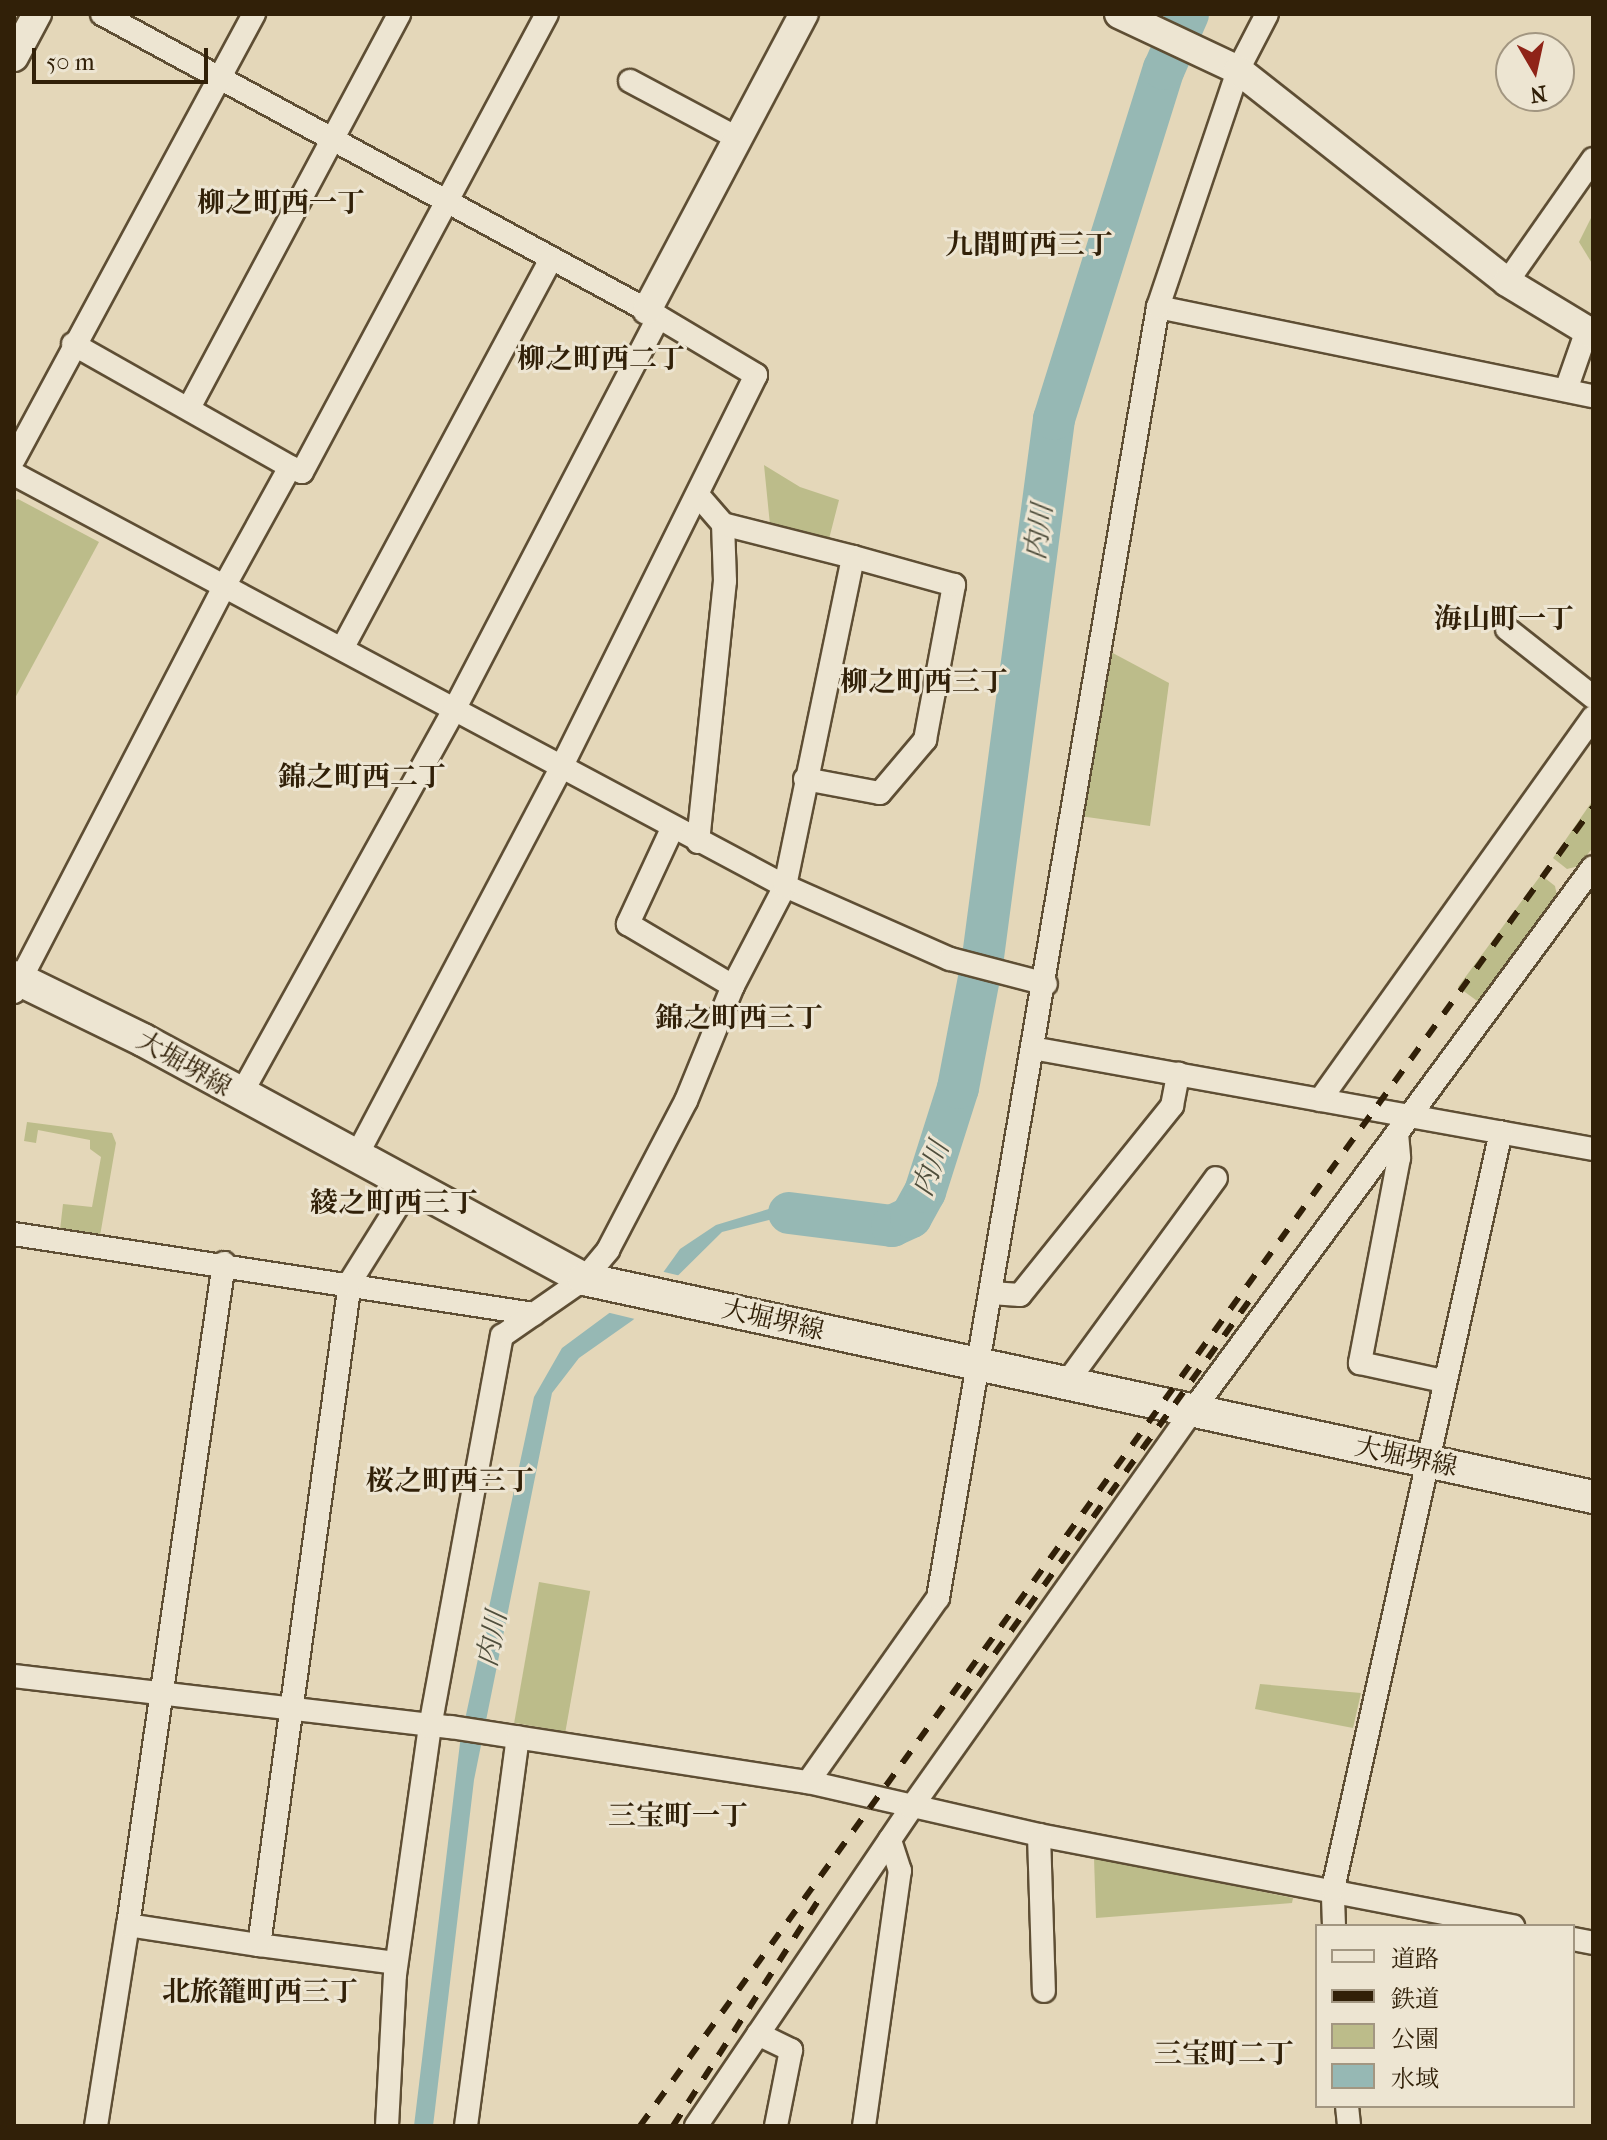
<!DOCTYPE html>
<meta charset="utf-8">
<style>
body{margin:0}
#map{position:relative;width:1607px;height:2140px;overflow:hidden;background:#e4d7b9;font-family:"IM FELL French Canon","Noto Serif JP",serif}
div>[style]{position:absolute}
.green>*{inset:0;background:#bcbc8a;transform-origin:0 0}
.water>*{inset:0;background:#96b8b4}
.pier>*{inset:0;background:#e4d7b9}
.river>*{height:42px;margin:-21px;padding:0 21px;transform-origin:21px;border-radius:21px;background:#96b8b4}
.roads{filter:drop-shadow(2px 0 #5e4e34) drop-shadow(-2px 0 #5e4e34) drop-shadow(0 2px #5e4e34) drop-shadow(0 -2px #5e4e34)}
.minor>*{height:22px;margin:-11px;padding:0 11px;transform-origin:11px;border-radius:11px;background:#ede5d2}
.tertiary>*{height:28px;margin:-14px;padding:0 14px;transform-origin:14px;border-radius:14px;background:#ede5d2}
.secondary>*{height:32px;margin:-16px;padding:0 16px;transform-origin:16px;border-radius:16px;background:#ede5d2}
.rail>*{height:6px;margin-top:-3px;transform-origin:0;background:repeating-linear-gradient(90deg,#312008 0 14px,transparent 0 28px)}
span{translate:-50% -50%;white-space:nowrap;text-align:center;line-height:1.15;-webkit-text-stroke:6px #ede5d2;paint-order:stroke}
.street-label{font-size:26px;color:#312008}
.neighbourhood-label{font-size:28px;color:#312008;font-weight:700}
.water-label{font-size:28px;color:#4f4e3c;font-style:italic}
.frame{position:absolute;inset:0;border:16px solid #312008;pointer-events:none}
.legend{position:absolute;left:1315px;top:1924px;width:260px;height:184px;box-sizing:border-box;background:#ede5d2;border:2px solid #a29681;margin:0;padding:10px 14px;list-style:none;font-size:24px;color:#312008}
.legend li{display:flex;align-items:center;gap:16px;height:40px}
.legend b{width:40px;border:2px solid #a29681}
.north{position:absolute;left:1495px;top:32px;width:80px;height:80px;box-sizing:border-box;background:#ede5d2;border:2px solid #a29681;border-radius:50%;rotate:171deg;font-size:22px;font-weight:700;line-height:32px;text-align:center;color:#312008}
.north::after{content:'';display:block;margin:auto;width:28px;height:36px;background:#8f2418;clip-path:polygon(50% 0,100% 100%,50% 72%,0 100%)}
.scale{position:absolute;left:32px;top:48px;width:176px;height:36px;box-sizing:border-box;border:4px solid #312008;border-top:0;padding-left:10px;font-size:24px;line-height:28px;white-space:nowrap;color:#312008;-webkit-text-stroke:6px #ede5d2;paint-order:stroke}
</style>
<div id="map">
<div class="green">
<div style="clip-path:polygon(1593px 214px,1593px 265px,1579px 242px)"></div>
<div style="clip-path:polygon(764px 465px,800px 487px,839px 500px,829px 539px,770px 525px)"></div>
<div style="clip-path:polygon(18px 499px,99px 542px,14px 700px,14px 501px)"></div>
<div style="clip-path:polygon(1109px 651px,1169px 683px,1150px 826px,1080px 816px)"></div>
<div style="clip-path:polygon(1593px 800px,1593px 847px,1579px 866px,1567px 869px,1553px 858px)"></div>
<div style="clip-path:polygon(1541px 875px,1555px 886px,1557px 896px,1480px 1003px,1458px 987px)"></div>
<div style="clip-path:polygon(27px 1122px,112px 1133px,116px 1143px,100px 1236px,60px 1230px,63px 1204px,92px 1207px,101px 1157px,90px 1149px,90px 1140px,38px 1130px,36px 1143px,24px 1141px)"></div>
<div style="left:539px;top:1582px;width:52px;height:143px;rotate:10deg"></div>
<div style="clip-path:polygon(1260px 1684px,1361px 1693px,1353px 1728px,1255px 1709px)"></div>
<div style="clip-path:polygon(1094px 1858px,1293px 1898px,1292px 1903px,1096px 1918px)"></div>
</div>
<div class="water">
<div style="clip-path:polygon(772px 1208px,846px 1216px,843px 1225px,781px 1217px,722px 1232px,633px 1320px,579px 1358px,552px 1393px,474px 1780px,433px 2126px,414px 2126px,460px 1743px,534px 1397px,562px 1348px,662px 1274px,680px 1249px,716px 1225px)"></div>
</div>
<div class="pier">
<div style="clip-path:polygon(660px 1271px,681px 1276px,639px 1320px,602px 1311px)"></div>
</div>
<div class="river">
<div style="left:789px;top:1213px;width:104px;rotate:7.2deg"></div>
<div style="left:892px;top:1226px;width:21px;rotate:-25deg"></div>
<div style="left:911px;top:1217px;width:29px;rotate:-61deg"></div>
<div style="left:925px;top:1192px;width:109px;rotate:-72.4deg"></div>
<div style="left:958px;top:1088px;width:133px;rotate:-79.2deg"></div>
<div style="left:983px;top:957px;width:543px;rotate:-82.48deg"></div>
<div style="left:1054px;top:419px;width:367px;rotate:-72.6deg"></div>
<div style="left:1164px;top:69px;width:60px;rotate:-66.4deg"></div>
</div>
<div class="roads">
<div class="minor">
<div style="left:102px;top:14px;width:620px;rotate:28.51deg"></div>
<div style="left:647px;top:310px;width:127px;rotate:30.8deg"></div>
<div style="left:756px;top:375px;width:439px;rotate:116.4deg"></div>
<div style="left:561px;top:768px;width:440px;rotate:117.8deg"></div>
<div style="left:630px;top:81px;width:123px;rotate:28deg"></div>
<div style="left:1507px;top:282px;width:150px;rotate:-55deg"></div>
<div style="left:1158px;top:307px;width:444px;rotate:11.6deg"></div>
<div style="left:73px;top:344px;width:249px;rotate:29.5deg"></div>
<div style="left:1566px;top:390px;width:64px;rotate:-70.7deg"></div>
<div style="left:190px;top:406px;width:444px;rotate:-61.9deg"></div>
<div style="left:14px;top:459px;width:506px;rotate:-61.66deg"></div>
<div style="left:14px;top:474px;width:874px;rotate:28.12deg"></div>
<div style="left:785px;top:886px;width:180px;rotate:23.9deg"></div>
<div style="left:950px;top:959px;width:99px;rotate:14.6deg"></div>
<div style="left:1507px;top:629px;width:110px;rotate:38.3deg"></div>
<div style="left:343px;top:647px;width:440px;rotate:-61.8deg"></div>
<div style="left:805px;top:779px;width:76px;rotate:10.6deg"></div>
<div style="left:880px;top:793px;width:70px;rotate:-49.7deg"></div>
<div style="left:925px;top:740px;width:158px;rotate:-79.4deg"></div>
<div style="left:954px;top:585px;width:105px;rotate:-164.5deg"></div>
<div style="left:672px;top:829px;width:105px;rotate:114.9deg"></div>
<div style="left:628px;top:924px;width:122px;rotate:30.6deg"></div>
<div style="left:698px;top:842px;width:262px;rotate:-84.1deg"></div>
<div style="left:725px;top:581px;width:57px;rotate:-92deg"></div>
<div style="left:14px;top:992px;width:461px;rotate:-62.6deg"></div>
<div style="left:226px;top:583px;width:132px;rotate:-61.1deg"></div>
<div style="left:290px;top:467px;width:13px;rotate:23deg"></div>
<div style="left:302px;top:472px;width:519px;rotate:-61.86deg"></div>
<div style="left:1032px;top:1048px;width:570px;rotate:10.21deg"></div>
<div style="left:240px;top:1096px;width:441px;rotate:-61deg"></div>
<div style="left:454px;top:710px;width:443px;rotate:-62.5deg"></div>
<div style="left:1320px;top:1100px;width:470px;rotate:-54.5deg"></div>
<div style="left:1397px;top:1133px;width:25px;rotate:85deg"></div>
<div style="left:1399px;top:1158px;width:209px;rotate:100.8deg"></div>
<div style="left:1360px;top:1363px;width:85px;rotate:12.2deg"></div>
<div style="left:14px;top:1234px;width:526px;rotate:8.75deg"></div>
<div style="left:991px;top:1293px;width:29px;rotate:4deg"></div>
<div style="left:1020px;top:1295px;width:243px;rotate:-51.2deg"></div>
<div style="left:1172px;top:1106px;width:33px;rotate:-79deg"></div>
<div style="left:1065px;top:1385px;width:256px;rotate:-53.9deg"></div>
<div style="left:14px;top:1676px;width:440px;rotate:6.7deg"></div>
<div style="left:451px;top:1727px;width:361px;rotate:8.8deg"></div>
<div style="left:808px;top:1782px;width:237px;rotate:12.9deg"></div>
<div style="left:1039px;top:1835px;width:483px;rotate:10.9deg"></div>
<div style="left:808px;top:1782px;width:225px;rotate:-54.8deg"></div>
<div style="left:938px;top:1598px;width:1310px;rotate:-80.33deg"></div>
<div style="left:1158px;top:307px;width:250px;rotate:-71.3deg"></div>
<div style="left:1238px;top:70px;width:63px;rotate:-62.6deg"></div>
<div style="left:1039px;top:1835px;width:156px;rotate:88.2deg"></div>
<div style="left:128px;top:1925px;width:669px;rotate:-81.75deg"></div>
<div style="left:1334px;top:1926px;width:37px;rotate:-92deg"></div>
<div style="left:1333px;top:1889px;width:775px;rotate:-77.49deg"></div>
<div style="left:1573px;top:1939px;width:20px;rotate:11deg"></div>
<div style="left:259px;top:1945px;width:138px;rotate:7.5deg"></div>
<div style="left:758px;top:2034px;width:37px;rotate:26deg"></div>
<div style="left:791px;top:2050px;width:77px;rotate:101.2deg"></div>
<div style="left:1347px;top:2106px;width:20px;rotate:84deg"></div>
<div style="left:96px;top:2126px;width:204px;rotate:-81deg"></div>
<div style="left:128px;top:1925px;width:133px;rotate:8.7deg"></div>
<div style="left:259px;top:1945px;width:669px;rotate:-82.18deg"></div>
<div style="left:350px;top:1282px;width:111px;rotate:-57.9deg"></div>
<div style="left:387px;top:2126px;width:151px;rotate:-87deg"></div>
<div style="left:395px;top:1975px;width:250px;rotate:-82deg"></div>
<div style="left:430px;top:1727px;width:398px;rotate:-79.6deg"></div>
<div style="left:502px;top:1336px;width:100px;rotate:-34.8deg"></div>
<div style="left:584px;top:1279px;width:38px;rotate:-50deg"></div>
<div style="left:608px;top:1250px;width:168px;rotate:-62.4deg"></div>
<div style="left:686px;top:1101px;width:124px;rotate:-67.8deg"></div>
<div style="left:733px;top:986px;width:113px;rotate:-62.5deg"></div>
<div style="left:785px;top:886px;width:336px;rotate:-78.3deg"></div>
<div style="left:853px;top:557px;width:134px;rotate:-165.8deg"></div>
<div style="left:723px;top:524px;width:37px;rotate:-131deg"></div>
<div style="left:466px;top:2126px;width:392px;rotate:-82.4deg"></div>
<div style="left:696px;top:2126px;width:384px;rotate:-55.9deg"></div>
<div style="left:911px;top:1808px;width:488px;rotate:-54.7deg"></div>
<div style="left:1193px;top:1410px;width:674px;rotate:-53.62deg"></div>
<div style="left:864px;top:2126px;width:258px;rotate:-82deg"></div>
<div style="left:900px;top:1871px;width:33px;rotate:-108deg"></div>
</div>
<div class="tertiary">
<div style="left:1119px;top:14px;width:132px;rotate:25.2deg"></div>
<div style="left:1238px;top:70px;width:342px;rotate:38.2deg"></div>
<div style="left:1507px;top:282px;width:100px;rotate:31.2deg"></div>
<div style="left:14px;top:57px;width:49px;rotate:-61.9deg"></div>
<div style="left:647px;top:310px;width:335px;rotate:-62.1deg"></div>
</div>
<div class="secondary">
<div style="left:14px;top:977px;width:144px;rotate:26deg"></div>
<div style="left:143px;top:1040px;width:502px;rotate:28.46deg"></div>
<div style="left:584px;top:1279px;width:1032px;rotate:12.19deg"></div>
</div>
</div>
<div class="rail">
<div style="left:962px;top:1699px;width:496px;rotate:-54.2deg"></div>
<div style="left:640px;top:2126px;width:1627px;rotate:-54.15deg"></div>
<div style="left:673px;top:2126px;width:271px;rotate:-57.2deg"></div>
</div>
<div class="street-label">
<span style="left:184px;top:1064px;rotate:30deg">大堀堺線</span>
<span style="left:773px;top:1320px;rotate:13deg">大堀堺線</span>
<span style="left:1406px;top:1457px;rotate:12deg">大堀堺線</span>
</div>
<div class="neighbourhood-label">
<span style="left:281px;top:203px">柳之町西一丁</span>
<span style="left:1029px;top:245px">九間町西三丁</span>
<span style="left:601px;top:359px">柳之町西二丁</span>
<span style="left:1504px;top:619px">海山町一丁</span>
<span style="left:924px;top:682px">柳之町西三丁</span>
<span style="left:362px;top:777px">錦之町西二丁</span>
<span style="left:739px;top:1018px">錦之町西三丁</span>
<span style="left:394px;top:1203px">綾之町西三丁</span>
<span style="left:450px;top:1481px">桜之町西三丁</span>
<span style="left:678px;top:1816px">三宝町一丁</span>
<span style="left:260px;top:1992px">北旅籠町西三丁</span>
<span style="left:1224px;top:2054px">三宝町二丁</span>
</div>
<div class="water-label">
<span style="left:1039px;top:532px;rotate:-82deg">内川</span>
<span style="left:931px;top:1169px;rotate:-70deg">内川</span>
<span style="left:492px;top:1639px;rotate:-79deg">内川</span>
</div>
<div class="frame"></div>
<ul class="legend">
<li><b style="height:10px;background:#ede5d2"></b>道路</li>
<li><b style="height:10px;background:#312008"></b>鉄道</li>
<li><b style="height:22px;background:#bcbc8a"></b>公園</li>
<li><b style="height:22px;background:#96b8b4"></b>水域</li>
</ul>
<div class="north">N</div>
<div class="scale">50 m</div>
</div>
